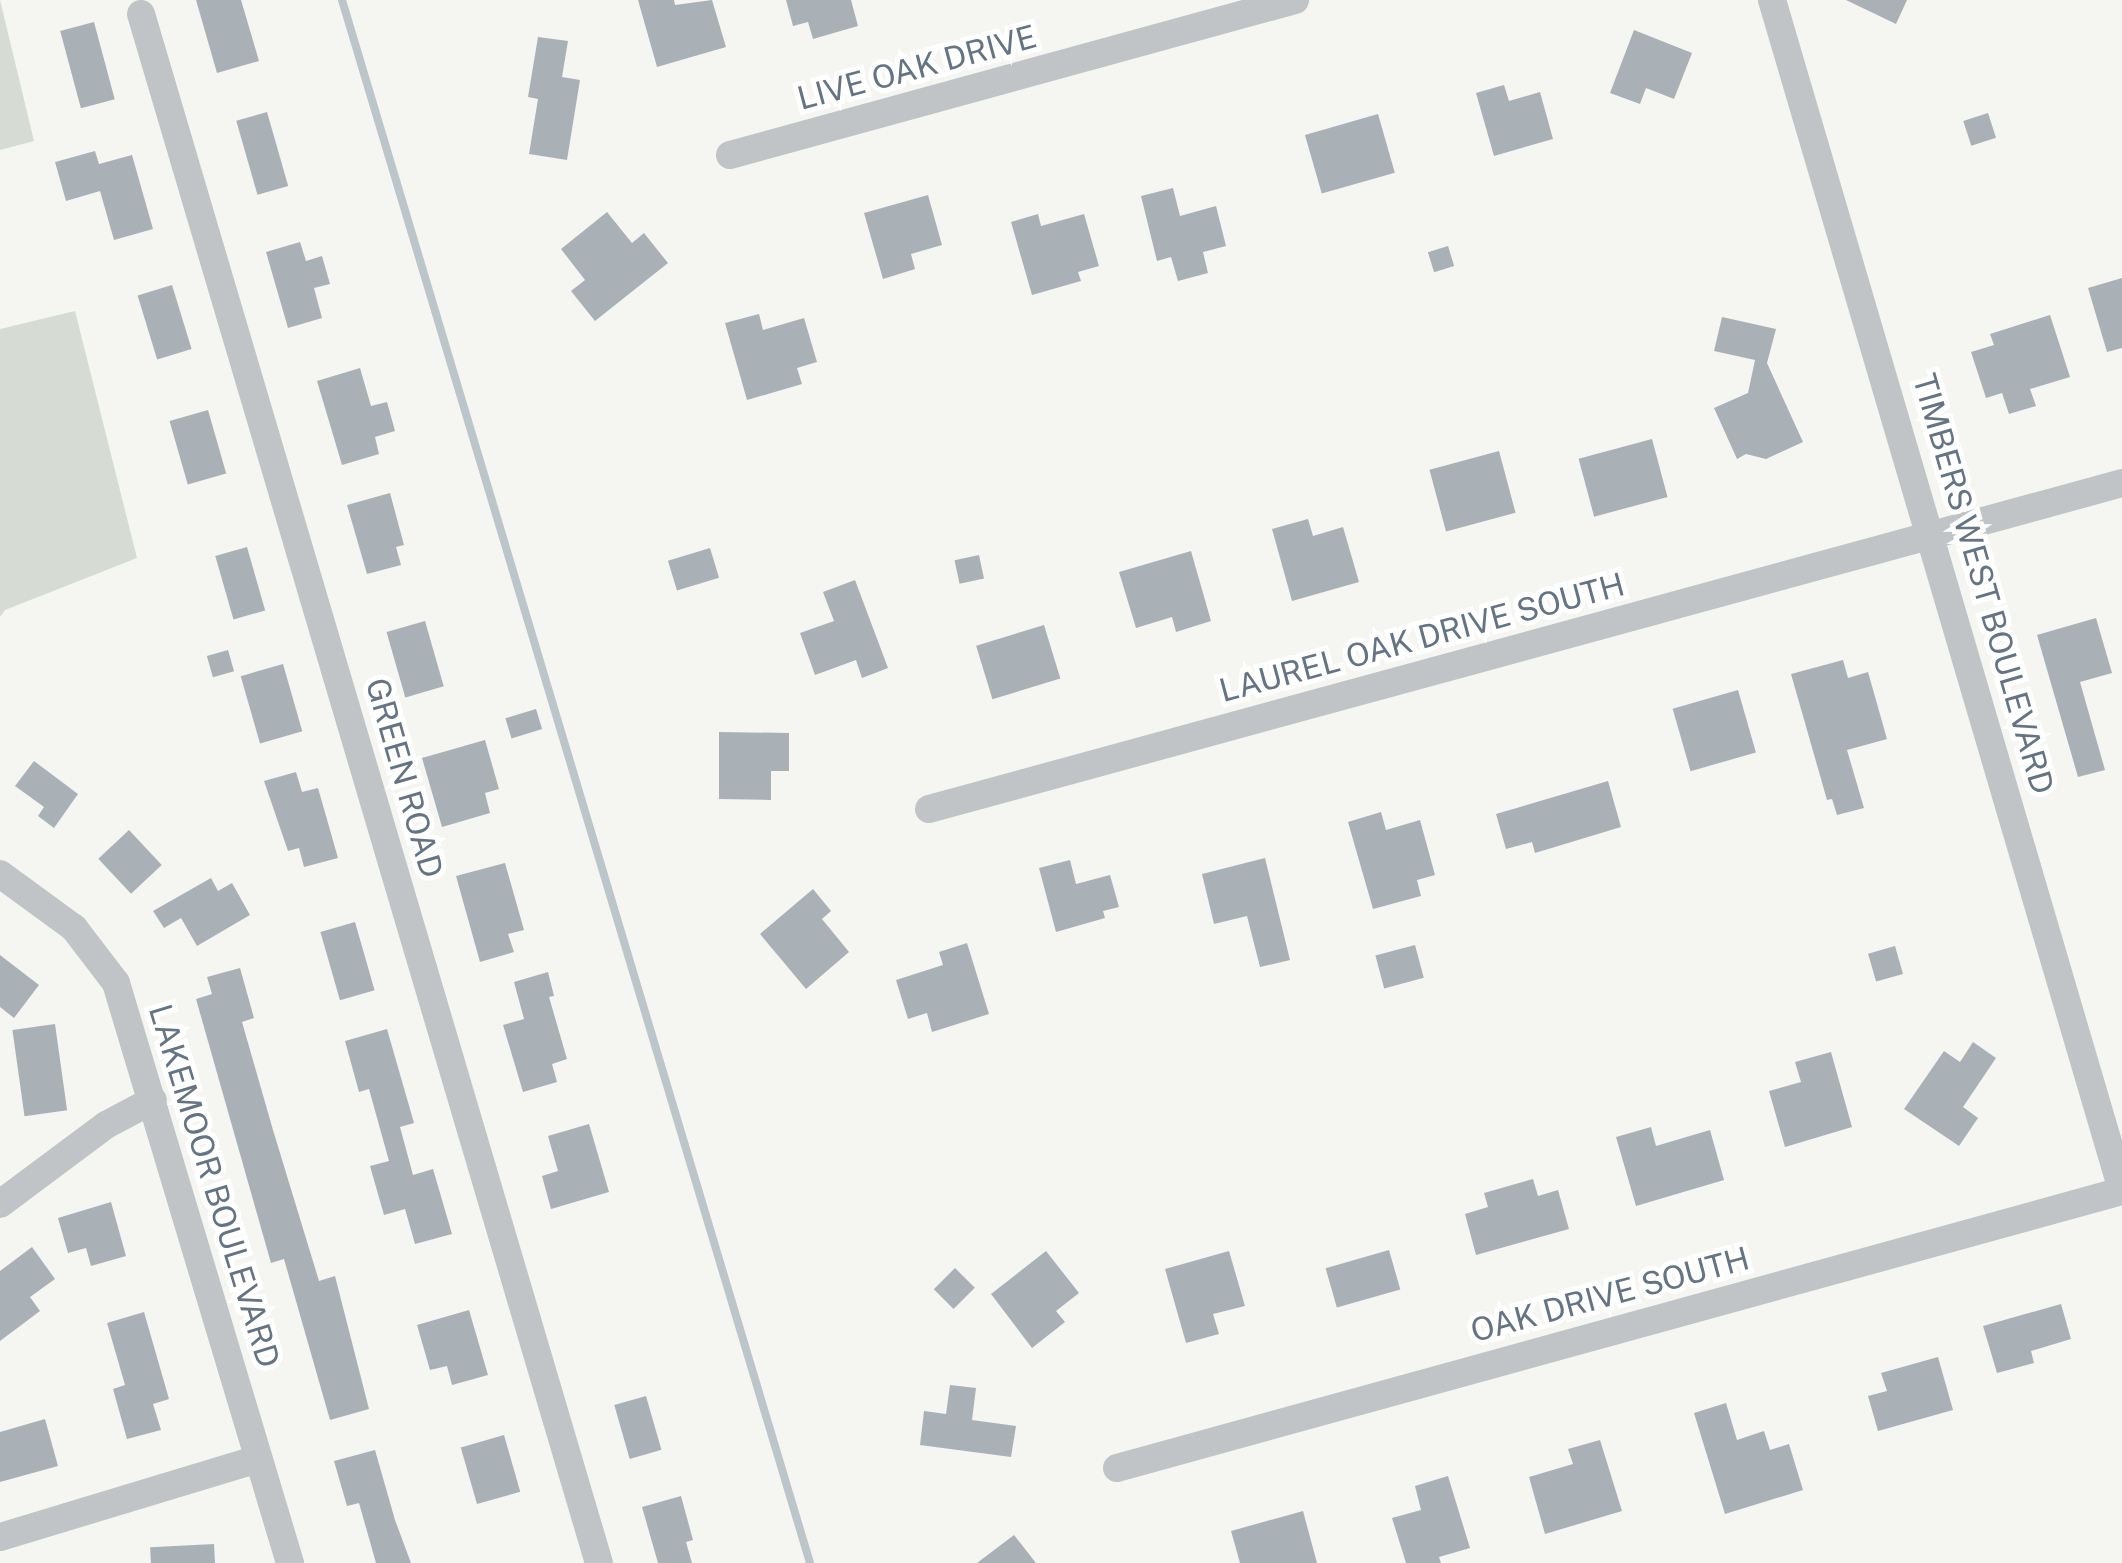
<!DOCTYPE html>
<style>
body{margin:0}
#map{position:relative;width:2122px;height:1563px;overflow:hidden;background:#f5f5f2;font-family:"Public Sans",sans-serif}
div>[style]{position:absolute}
.green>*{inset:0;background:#d6dcd3}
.stream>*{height:8px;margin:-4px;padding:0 4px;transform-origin:4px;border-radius:4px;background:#bbc5ca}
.building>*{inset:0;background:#aab1b6;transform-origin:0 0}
.minor>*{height:28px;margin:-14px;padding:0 14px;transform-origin:14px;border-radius:14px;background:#c0c4c7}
span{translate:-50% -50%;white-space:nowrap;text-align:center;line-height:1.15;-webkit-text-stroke:10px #fff;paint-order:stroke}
.street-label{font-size:32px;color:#657482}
</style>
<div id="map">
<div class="green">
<div style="clip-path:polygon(0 0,34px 141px,0 150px)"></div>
<div style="clip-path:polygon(75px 311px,137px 558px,5px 610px,0 617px,0 329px)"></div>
</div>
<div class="stream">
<div style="left:342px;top:0;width:1632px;rotate:73.33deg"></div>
</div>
<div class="building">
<div style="clip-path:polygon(196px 0,241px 0,259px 61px,217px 73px)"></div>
<div style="clip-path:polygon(638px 0,674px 0,675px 5px,712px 0,726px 47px,657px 67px)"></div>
<div style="clip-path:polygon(786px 0,851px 0,858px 26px,813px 39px,808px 22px,793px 26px)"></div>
<div style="clip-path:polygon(1846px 0,1907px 0,1896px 24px)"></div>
<div style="left:94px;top:22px;width:80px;height:35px;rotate:75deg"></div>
<div style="clip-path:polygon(1634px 30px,1692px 53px,1674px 99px,1646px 88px,1640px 104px,1610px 93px)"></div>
<div style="clip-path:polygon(538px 37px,568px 41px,562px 77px,580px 80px,567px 160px,529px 154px,538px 99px,528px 97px)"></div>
<div style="clip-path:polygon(1504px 85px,1509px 101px,1540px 92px,1553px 139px,1494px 156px,1476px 93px)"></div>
<div style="left:267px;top:112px;width:77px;height:32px;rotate:74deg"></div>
<div style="left:1988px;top:113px;width:26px;height:26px;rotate:72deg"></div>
<div style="left:1378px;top:114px;width:61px;height:76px;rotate:74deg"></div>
<div style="clip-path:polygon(95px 151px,99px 164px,132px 155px,153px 229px,114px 240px,100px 191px,66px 201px,55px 162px)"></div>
<div style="clip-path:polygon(1173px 188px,1180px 216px,1216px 206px,1226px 246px,1203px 252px,1208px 273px,1178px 281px,1171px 257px,1157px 261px,1141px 196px)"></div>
<div style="clip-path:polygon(928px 195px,942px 245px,911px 254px,915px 269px,883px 279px,864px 213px)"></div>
<div style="clip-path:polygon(607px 212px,632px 243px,644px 233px,668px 263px,595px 321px,571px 291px,585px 280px,561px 249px)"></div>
<div style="clip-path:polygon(1038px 214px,1041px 226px,1084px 214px,1099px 266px,1078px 272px,1081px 281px,1032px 295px,1011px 222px)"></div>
<div style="clip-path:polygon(300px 242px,306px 261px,322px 256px,330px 284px,314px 288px,322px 318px,288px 328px,266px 252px)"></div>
<div style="left:1448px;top:246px;width:21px;height:21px;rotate:73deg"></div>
<div style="clip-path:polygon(2122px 278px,2122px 348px,2107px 352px,2088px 288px)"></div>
<div style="left:172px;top:285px;width:67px;height:36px;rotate:73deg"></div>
<div style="clip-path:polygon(759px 314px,763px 330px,804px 318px,817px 362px,797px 368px,802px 384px,747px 400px,725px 323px)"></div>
<div style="clip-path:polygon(2050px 315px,2070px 377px,2030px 389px,2036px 406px,2009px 414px,2002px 393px,1986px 398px,1971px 352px,1994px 345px,1990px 334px)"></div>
<div style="clip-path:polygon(1722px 317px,1776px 329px,1767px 363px,1803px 442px,1766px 459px,1746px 454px,1737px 459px,1714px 408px,1748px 393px,1755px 360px,1714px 351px)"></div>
<div style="clip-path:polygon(360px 368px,371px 406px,387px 402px,395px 431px,375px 437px,379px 454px,342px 465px,317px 381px)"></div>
<div style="left:208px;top:410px;width:66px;height:40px;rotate:74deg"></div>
<div style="left:1652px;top:439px;width:60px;height:76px;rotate:75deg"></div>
<div style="left:1499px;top:451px;width:64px;height:72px;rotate:75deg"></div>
<div style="clip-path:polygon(390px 493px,404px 545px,396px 547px,401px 565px,367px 574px,347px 505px)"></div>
<div style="clip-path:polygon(1308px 519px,1313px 536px,1343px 527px,1359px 582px,1292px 601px,1272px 529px)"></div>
<div style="left:247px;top:547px;width:66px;height:33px;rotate:74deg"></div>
<div style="left:710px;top:548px;width:31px;height:44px;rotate:73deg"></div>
<div style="clip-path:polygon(1191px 551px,1211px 621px,1176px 632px,1172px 617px,1136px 628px,1119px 572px)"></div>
<div style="left:979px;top:555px;width:24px;height:25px;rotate:78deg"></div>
<div style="clip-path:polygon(855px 580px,888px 668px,862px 678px,856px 660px,815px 675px,800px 633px,834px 621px,823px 592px)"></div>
<div style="clip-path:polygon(2096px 618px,2112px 673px,2080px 682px,2105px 770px,2078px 777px,2037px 635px)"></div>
<div style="left:425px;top:621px;width:68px;height:40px;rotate:74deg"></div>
<div style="left:1044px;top:625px;width:56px;height:71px;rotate:73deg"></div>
<div style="left:228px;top:650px;width:22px;height:22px;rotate:74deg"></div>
<div style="clip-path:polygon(1843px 660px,1848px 678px,1868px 672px,1887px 739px,1847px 750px,1864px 808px,1837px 815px,1832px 799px,1827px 800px,1791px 674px)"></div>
<div style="left:283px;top:664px;width:70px;height:44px;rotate:74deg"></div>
<div style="left:1738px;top:690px;width:65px;height:68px;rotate:74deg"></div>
<div style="left:536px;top:709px;width:21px;height:32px;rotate:73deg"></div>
<div style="clip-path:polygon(719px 732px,789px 733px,789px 771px,771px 771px,771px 800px,719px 799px)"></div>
<div style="clip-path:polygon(485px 740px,499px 789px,485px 793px,490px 813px,442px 827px,422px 758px)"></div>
<div style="clip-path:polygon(34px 761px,78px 794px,54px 828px,38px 816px,44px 807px,15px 786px)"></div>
<div style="clip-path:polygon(296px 772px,302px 792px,318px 788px,338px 858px,304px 867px,299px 848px,288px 851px,264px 781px)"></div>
<div style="clip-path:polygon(1608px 781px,1621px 827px,1535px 853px,1532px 842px,1506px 849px,1496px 814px)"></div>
<div style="clip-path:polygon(1381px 812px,1386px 830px,1420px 820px,1435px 875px,1417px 880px,1421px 896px,1373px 909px,1348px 822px)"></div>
<div style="left:129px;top:830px;width:48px;height:42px;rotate:47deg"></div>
<div style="clip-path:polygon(1265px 858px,1290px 960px,1260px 967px,1247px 916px,1214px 924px,1202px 874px)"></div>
<div style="clip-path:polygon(1070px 860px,1076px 884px,1110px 875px,1119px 907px,1103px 911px,1105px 918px,1056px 932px,1039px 868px)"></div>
<div style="clip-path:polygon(505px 863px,524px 930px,508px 934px,514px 952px,480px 962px,456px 876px)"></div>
<div style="clip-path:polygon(211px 878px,218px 891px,232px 883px,250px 915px,197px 946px,181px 918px,164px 928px,153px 911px)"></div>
<div style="clip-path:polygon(813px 889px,831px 911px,822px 919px,849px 952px,806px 989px,760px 934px)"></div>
<div style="left:355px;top:922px;width:71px;height:36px;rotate:74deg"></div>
<div style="clip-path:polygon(967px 943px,989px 1014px,932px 1032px,927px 1013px,908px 1019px,896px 980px,943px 965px,939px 952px)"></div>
<div style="left:1415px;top:945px;width:34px;height:41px;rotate:75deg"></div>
<div style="left:1895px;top:946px;width:29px;height:28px;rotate:74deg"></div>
<div style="clip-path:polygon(0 955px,39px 985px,14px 1018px,0 1007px)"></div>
<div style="clip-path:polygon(240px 968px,254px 1018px,242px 1022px,273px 1130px,319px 1281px,335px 1276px,369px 1409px,330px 1420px,284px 1259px,271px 1263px,196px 999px,212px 994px,207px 977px)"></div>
<div style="clip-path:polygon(548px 972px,554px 996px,549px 997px,567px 1059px,552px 1064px,557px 1082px,523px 1092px,503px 1025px,524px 1019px,514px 982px)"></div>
<div style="left:55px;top:1024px;width:87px;height:43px;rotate:82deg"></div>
<div style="clip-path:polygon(387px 1029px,414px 1123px,400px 1127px,413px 1175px,433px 1169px,452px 1234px,415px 1244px,405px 1209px,384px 1215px,370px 1166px,389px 1161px,369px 1089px,359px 1092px,345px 1041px)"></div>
<div style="clip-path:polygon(1973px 1042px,1996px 1058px,1963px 1107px,1978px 1118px,1959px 1146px,1904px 1109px,1944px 1051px,1960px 1062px)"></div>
<div style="clip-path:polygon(1831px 1052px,1852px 1127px,1785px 1147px,1769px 1091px,1801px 1082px,1795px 1062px)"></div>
<div style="clip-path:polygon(589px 1124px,609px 1192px,551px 1209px,542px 1176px,558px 1171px,548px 1136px)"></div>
<div style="clip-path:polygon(1651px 1127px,1656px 1146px,1710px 1130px,1724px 1180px,1636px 1206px,1616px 1137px)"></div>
<div style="clip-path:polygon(1533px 1179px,1538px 1196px,1558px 1190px,1569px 1229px,1476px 1255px,1465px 1214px,1488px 1207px,1484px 1193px)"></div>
<div style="clip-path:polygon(111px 1202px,126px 1256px,91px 1266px,86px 1248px,68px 1253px,58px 1218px)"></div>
<div style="clip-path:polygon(32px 1247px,55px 1279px,30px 1297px,40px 1311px,0 1341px,0 1271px)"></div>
<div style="left:1389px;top:1250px;width:41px;height:66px;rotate:74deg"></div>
<div style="clip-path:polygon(1046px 1251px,1079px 1293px,1056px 1311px,1065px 1322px,1032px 1348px,991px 1294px)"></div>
<div style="clip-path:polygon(1229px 1251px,1245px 1306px,1213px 1314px,1219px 1334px,1186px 1343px,1165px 1269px)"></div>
<div style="left:955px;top:1268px;width:28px;height:30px;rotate:45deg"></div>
<div style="clip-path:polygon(2061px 1304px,2071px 1339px,2031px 1351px,2034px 1363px,1997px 1373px,1983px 1326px)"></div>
<div style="clip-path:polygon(469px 1310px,488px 1375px,452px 1385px,447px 1366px,430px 1370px,417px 1325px)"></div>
<div style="clip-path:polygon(144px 1312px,169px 1399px,153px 1404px,161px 1430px,127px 1439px,113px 1389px,125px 1385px,107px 1323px)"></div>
<div style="clip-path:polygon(1938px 1357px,1953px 1410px,1878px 1431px,1868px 1396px,1887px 1391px,1881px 1373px)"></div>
<div style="clip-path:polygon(950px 1385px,976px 1388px,972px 1420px,1016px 1426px,1011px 1457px,920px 1445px,924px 1411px,946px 1414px)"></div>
<div style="left:646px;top:1396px;width:56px;height:33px;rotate:74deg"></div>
<div style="clip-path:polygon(1726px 1403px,1737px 1440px,1764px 1431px,1770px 1450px,1789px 1444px,1803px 1490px,1725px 1514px,1694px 1413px)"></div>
<div style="clip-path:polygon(45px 1419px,58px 1466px,0 1482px,0 1432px)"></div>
<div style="left:504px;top:1435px;width:59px;height:45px;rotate:74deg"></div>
<div style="clip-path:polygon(1600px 1440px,1622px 1511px,1545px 1534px,1529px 1477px,1573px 1464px,1568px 1449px)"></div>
<div style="clip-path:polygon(375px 1450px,395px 1520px,411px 1563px,376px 1563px,359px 1503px,347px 1506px,334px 1461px)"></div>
<div style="clip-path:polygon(1448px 1476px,1470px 1548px,1439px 1557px,1441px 1563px,1406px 1563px,1392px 1518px,1421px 1510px,1415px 1486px)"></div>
<div style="clip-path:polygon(681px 1496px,693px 1540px,686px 1542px,692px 1563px,658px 1563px,642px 1507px)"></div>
<div style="clip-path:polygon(1303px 1511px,1317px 1563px,1240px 1563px,1231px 1531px)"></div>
<div style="clip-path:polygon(1014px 1535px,1036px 1563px,977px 1563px)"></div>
<div style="left:214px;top:1544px;width:19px;height:64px;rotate:87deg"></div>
</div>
<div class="minor">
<div style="left:1772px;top:0;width:1240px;rotate:73.61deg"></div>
<div style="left:141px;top:14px;width:1615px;rotate:73.53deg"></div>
<div style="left:730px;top:155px;width:586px;rotate:-15.34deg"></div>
<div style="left:929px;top:809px;width:1237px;rotate:-15.28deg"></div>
<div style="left:0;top:874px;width:92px;rotate:36.1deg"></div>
<div style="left:74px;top:928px;width:69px;rotate:52.6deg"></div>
<div style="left:116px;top:983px;width:606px;rotate:73.3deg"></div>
<div style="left:0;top:1204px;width:132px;rotate:-36.7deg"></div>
<div style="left:106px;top:1125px;width:53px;rotate:-28deg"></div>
<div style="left:1117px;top:1468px;width:1042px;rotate:-15.41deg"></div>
<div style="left:0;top:1537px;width:270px;rotate:-16.8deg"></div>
</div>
<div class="street-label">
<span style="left:917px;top:68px;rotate:-15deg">LIVE OAK DRIVE</span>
<span style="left:1983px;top:584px;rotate:74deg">TIMBERS WEST BOULEVARD</span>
<span style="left:1422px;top:638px;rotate:-15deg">LAUREL OAK DRIVE SOUTH</span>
<span style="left:404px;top:778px;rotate:74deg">GREEN ROAD</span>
<span style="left:214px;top:1186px;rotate:73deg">LAKEMOOR BOULEVARD</span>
<span style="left:1610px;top:1295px;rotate:-15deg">OAK DRIVE SOUTH</span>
</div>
</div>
